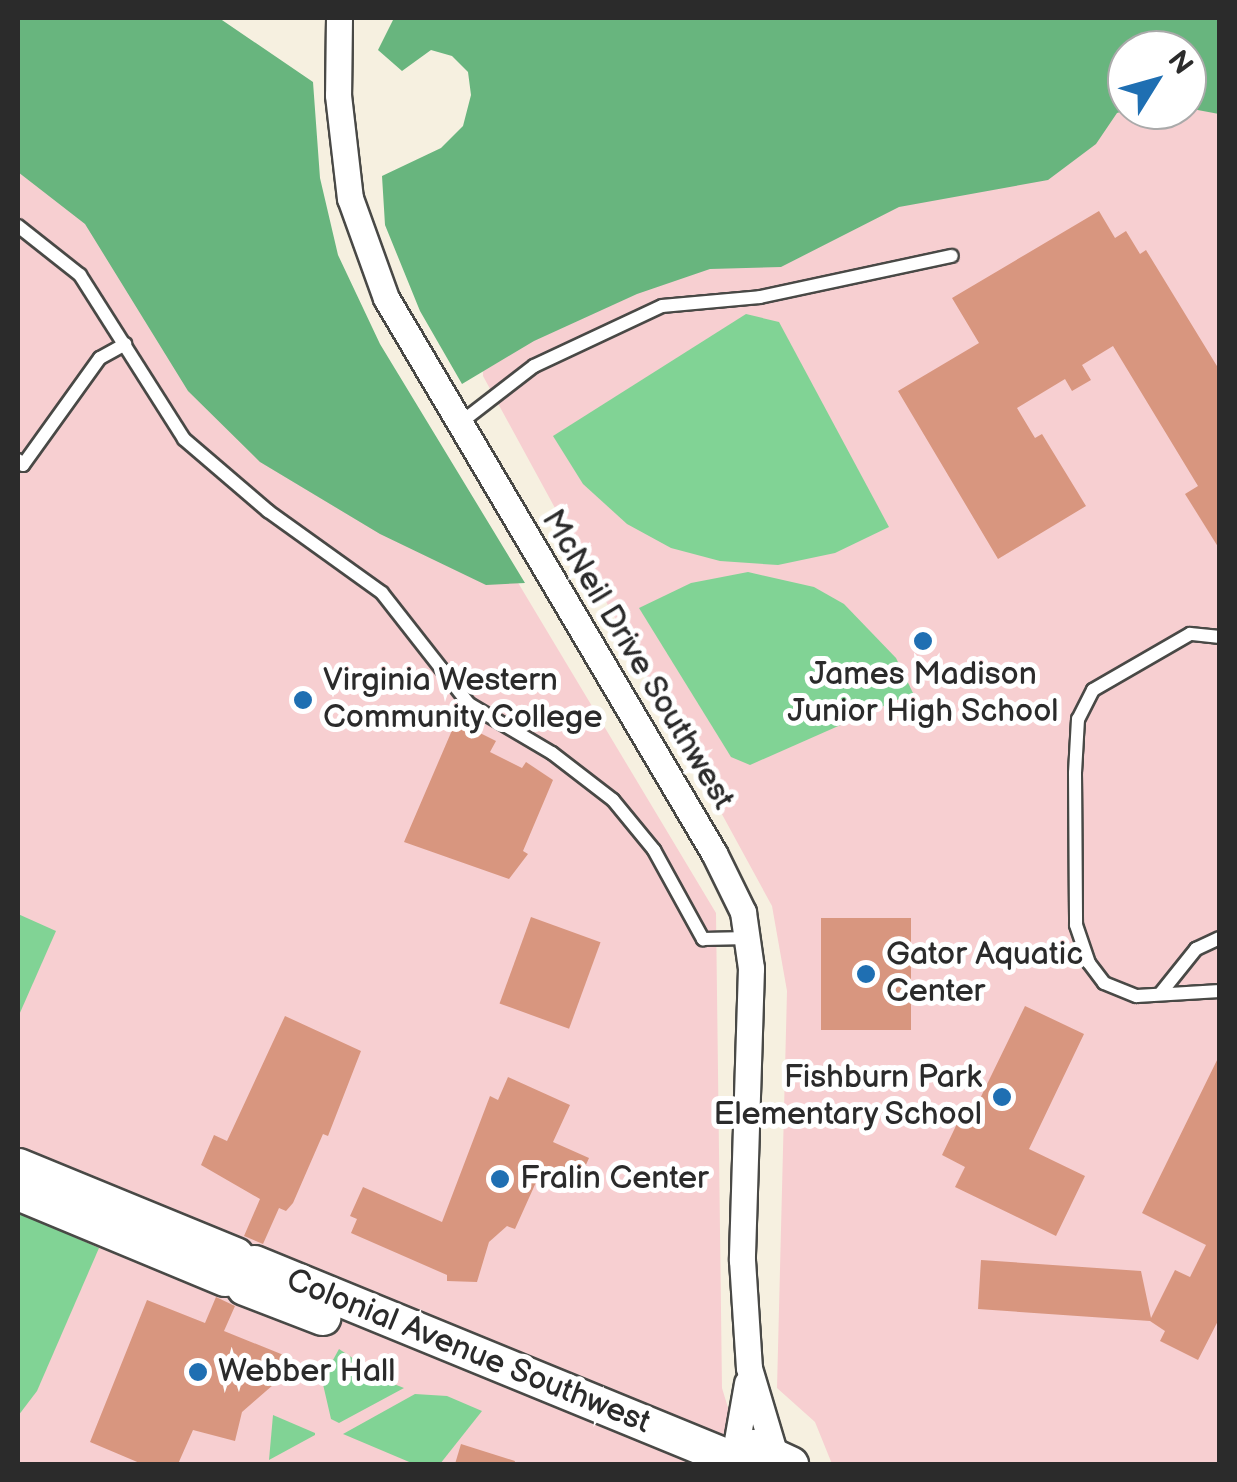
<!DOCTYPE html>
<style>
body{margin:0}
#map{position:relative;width:1237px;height:1482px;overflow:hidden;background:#f6f0e0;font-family:"Balsamiq Sans",sans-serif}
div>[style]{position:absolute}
.built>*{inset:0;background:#f7cfd1}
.green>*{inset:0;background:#81d395}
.forest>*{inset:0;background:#68b57e}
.building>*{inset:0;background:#d8967f;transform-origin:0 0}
.roads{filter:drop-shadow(2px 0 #494946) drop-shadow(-2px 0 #494946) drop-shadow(0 2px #494946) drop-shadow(0 -2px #494946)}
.service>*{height:12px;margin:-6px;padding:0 6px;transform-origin:6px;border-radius:6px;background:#fff}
.minor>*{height:25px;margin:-12.5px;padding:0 12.5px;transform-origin:12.5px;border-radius:12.5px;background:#fff}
.secondary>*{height:35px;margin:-17.5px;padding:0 17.5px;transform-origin:17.5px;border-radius:17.5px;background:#fff}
.dots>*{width:28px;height:28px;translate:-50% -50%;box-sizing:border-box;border:5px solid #fff;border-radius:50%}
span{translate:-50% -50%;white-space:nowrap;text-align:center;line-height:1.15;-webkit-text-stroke:10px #fff;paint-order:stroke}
.street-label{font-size:32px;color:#2b2b2b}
.poi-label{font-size:32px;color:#2b2b2b}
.left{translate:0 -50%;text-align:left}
.right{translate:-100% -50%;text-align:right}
.frame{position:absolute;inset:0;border:20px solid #2b2b2b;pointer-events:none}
.north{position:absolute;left:1107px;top:30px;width:100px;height:100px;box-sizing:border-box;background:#fff;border:2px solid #aaa;border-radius:50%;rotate:53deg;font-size:28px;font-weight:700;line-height:40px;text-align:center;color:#2b2b2b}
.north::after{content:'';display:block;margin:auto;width:35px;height:45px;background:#1f6fb2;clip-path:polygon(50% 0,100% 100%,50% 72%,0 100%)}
</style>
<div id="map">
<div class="built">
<div style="clip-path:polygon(477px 62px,1127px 110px,1187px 110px,1187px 98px,1219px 100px,1219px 1464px,832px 1464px,815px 1422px,777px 1388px,787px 991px,772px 906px,483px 376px)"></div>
<div style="clip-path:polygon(18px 89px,460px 486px,716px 913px,722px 1388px,745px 1464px,18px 1464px)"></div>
</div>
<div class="green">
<div style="clip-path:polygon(746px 314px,779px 322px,889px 527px,835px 553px,778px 565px,720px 561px,671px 548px,627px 524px,583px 484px,553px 436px)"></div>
<div style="clip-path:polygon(748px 572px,814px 587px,844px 604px,896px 658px,913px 693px,750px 765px,731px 757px,639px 608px,691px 583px)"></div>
<div style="clip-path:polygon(18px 914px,56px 931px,19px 1015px,18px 1014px)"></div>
<div style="clip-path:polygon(18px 1212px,99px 1248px,37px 1391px,18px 1416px)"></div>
<div style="clip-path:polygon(339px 1349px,389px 1382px,404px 1388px,339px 1423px,331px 1419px,322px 1380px)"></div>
<div style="clip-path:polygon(415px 1394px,447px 1396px,482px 1411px,440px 1464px,414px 1464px,343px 1434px)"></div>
<div style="clip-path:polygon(273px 1415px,315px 1433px,315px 1435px,269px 1460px)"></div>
</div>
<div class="forest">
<div style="clip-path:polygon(18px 18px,219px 18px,313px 82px,320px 178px,338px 255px,380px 344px,525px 583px,486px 585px,380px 534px,260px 462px,188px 391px,85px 224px,18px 172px)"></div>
<div style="clip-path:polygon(394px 18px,1219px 18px,1219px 114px,1187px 108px,1187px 50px,1127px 50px,1127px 110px,1117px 113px,1096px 144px,1048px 180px,899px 207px,781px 267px,710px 269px,637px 294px,534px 341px,462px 384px,420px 311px,385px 225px,382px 176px,441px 148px,463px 126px,471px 95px,468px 72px,452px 56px,431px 50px,402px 71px,378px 50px)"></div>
</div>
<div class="building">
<div style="clip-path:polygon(1099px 211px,1115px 238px,1126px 231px,1140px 254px,1146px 250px,1220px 371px,1220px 550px,1185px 494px,1198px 486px,1113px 346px,1082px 365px,1091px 380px,1072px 391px,1065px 379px,1017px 408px,1035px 438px,1042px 434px,1086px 506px,998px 559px,898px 391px,979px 343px,952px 298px)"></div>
<div style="clip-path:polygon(456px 721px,496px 741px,490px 752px,522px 768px,526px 762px,553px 780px,523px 851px,528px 854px,509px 879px,404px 842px)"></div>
<div style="left:531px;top:917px;width:74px;height:92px;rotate:20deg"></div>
<div style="left:821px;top:918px;width:90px;height:112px"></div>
<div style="clip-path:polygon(1025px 1006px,1084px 1034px,1029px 1149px,1085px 1176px,1056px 1236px,955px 1187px,965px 1167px,942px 1155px,965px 1107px,974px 1111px)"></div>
<div style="clip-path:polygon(285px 1016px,361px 1051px,328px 1136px,323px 1134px,293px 1203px,286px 1211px,279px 1208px,263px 1244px,244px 1236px,260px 1199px,201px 1165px,214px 1135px,227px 1141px)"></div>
<div style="clip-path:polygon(1220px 1054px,1220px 1317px,1198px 1360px,1160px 1341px,1165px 1331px,1150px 1321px,978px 1309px,981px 1260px,1141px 1271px,1151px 1318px,1175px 1270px,1190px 1277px,1206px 1245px,1142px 1213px)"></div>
<div style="clip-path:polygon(508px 1077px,570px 1105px,553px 1142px,589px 1158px,577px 1185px,542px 1169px,515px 1229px,507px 1226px,489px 1242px,477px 1282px,447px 1281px,447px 1275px,351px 1233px,357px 1219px,350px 1216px,363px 1187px,442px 1222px,490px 1096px,498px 1100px)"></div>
<div style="clip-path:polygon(216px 1297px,235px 1306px,224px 1331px,286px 1356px,273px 1385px,242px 1412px,235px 1441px,193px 1430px,178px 1464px,142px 1464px,90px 1442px,147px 1300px,205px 1323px)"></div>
<div style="clip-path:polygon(461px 1444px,515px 1461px,514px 1464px,455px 1464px)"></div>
</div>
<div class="roads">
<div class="service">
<div style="left:18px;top:226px;width:79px;rotate:38.3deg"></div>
<div style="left:80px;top:275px;width:194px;rotate:57.6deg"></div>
<div style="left:184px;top:439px;width:111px;rotate:40.6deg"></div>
<div style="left:268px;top:511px;width:140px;rotate:35.7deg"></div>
<div style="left:382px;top:593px;width:141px;rotate:51.9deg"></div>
<div style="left:469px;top:704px;width:96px;rotate:30.6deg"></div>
<div style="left:552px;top:753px;width:77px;rotate:37.6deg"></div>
<div style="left:613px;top:800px;width:65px;rotate:50.6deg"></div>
<div style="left:654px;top:850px;width:102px;rotate:61.2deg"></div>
<div style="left:703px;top:939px;width:45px;rotate:-1.3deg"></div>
<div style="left:460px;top:423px;width:93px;rotate:-37.6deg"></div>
<div style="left:534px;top:366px;width:141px;rotate:-25.1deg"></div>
<div style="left:662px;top:306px;width:98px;rotate:-5.2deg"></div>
<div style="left:760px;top:297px;width:196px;rotate:-12.1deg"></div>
<div style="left:18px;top:460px;width:7px;rotate:45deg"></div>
<div style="left:23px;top:465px;width:132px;rotate:-54.3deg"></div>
<div style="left:100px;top:358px;width:29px;rotate:-29deg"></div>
<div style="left:1220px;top:637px;width:30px;rotate:-174deg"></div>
<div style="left:1190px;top:634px;width:112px;rotate:150deg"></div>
<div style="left:1093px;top:690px;width:33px;rotate:117deg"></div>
<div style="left:1078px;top:719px;width:54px;rotate:93.2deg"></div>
<div style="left:1075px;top:773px;width:152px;rotate:89.6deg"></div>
<div style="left:1076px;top:925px;width:40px;rotate:71.1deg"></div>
<div style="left:1089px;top:963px;width:25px;rotate:53deg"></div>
<div style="left:1104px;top:983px;width:35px;rotate:22deg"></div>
<div style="left:1137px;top:996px;width:83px;rotate:-3.4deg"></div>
<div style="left:1160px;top:994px;width:58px;rotate:-51.3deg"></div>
<div style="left:1196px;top:949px;width:26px;rotate:-25deg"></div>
</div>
<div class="minor">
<div style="left:339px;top:18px;width:77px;rotate:90.7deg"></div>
<div style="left:338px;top:95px;width:104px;rotate:83.4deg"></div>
<div style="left:350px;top:198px;width:106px;rotate:70.2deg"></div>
<div style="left:386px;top:298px;width:645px;rotate:59.42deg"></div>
<div style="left:714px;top:853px;width:66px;rotate:63.8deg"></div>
<div style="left:743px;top:912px;width:57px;rotate:81.9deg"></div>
<div style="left:751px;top:968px;width:292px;rotate:91.8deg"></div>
<div style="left:742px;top:1260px;width:108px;rotate:86.3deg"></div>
<div style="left:749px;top:1368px;width:88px;rotate:73.4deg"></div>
<div style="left:735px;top:1452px;width:70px;rotate:-80.1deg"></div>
</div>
<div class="secondary">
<div style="left:18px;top:1166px;width:235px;rotate:22.3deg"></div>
<div style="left:18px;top:1192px;width:224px;rotate:22.6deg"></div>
<div style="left:254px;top:1263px;width:511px;rotate:22.3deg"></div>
<div style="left:244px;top:1287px;width:84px;rotate:21deg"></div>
<div style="left:720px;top:1464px;width:37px;rotate:-27deg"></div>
<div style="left:753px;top:1447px;width:41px;rotate:24.7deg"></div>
</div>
</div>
<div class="dots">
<div style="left:923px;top:641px;background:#1f6fb2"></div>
<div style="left:303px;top:700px;background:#1f6fb2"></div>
<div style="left:866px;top:974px;background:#1f6fb2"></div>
<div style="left:1002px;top:1097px;background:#1f6fb2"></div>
<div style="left:500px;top:1179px;background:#1f6fb2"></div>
<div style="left:198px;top:1372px;background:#1f6fb2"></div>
</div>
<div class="street-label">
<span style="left:637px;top:660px;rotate:59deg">McNeil Drive Southwest</span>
<span style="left:468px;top:1352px;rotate:22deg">Colonial Avenue Southwest</span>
</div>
<div class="poi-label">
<span style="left:923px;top:694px">James Madison<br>Junior High School</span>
<span class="left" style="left:323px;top:700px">Virginia Western<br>Community College</span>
<span class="left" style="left:886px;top:974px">Gator Aquatic<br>Center</span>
<span class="right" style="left:982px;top:1097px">Fishburn Park<br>Elementary School</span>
<span class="left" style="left:520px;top:1179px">Fralin Center</span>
<span class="left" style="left:218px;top:1372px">Webber Hall</span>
</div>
<div class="frame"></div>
<div class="north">N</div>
</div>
